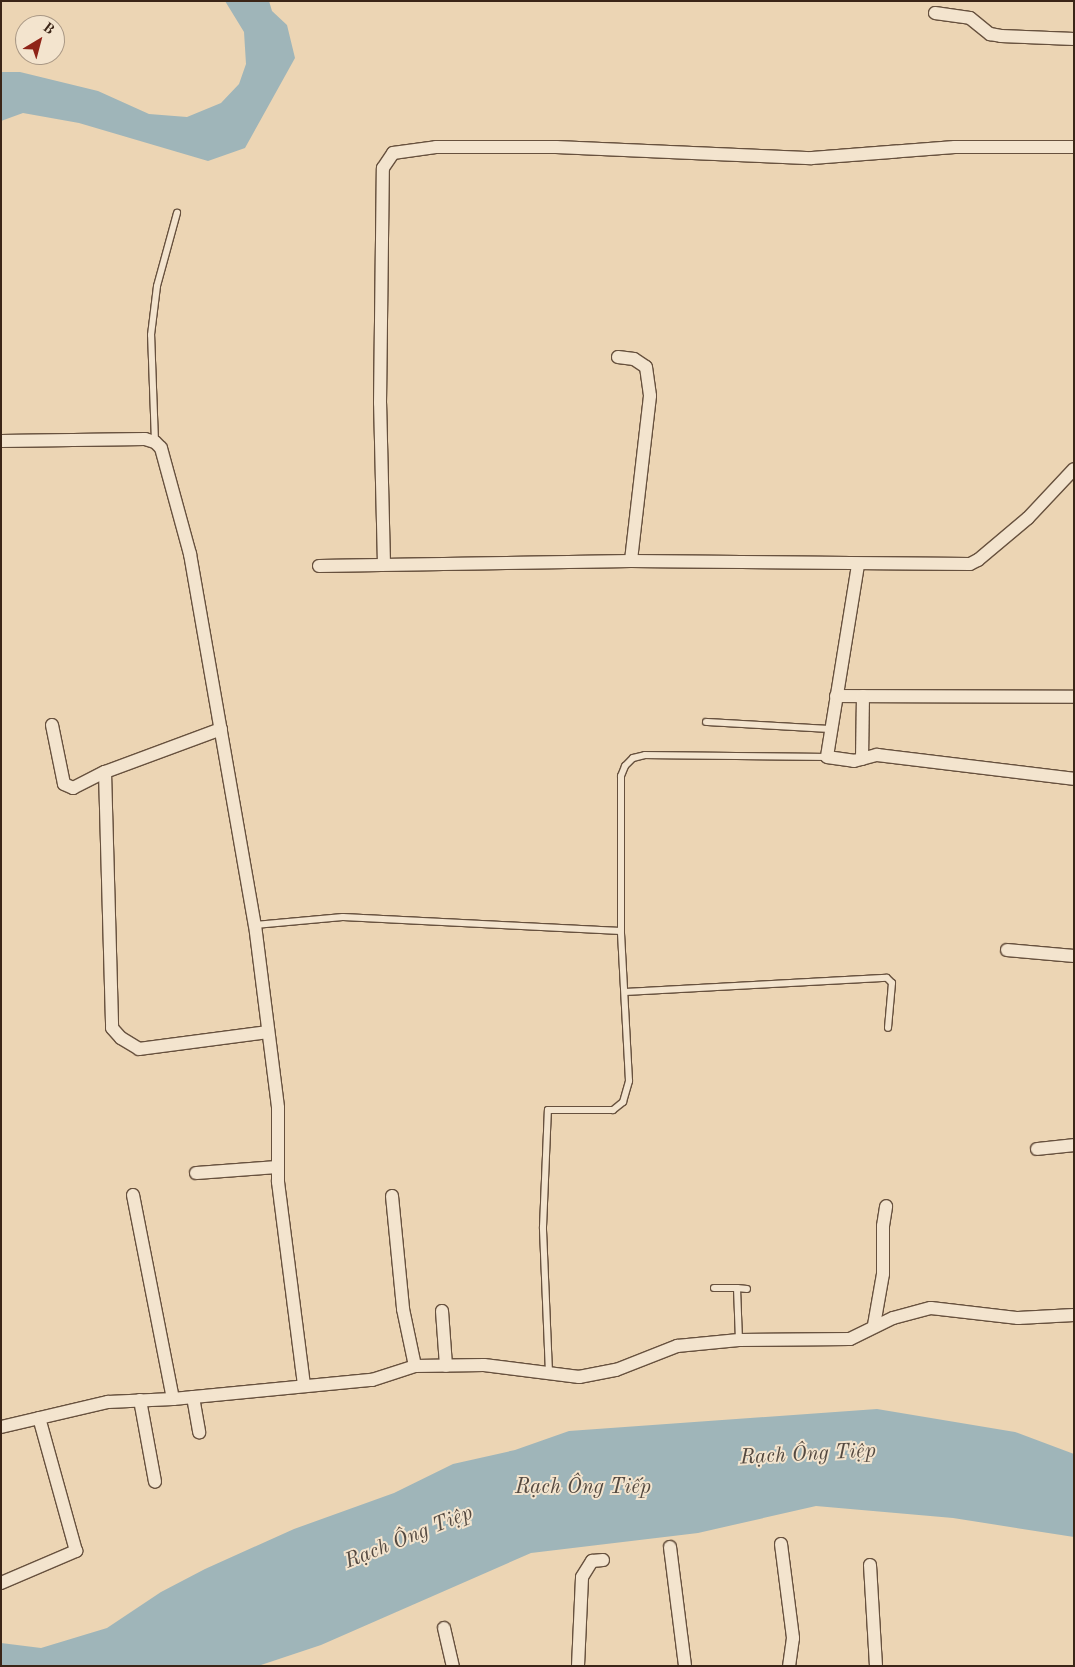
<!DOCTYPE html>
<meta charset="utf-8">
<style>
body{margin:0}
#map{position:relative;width:1075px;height:1667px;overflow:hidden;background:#ecd5b4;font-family:"Old Standard TT",serif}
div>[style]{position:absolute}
.water>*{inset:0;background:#9fb5b9}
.roads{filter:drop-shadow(1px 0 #67513e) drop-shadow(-1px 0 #67513e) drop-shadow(0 1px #67513e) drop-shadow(0 -1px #67513e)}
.lane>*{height:6px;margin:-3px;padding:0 3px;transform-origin:3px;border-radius:3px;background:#f3e4ce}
.street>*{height:12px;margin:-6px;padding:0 6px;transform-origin:6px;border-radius:6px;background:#f3e4ce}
span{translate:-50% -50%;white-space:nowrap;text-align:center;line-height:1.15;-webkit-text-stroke:4px #f3e4ce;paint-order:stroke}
.water-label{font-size:21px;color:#544940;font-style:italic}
.frame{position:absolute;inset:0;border:2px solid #3b2517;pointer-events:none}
.north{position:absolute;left:15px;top:15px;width:50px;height:50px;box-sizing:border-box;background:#f3e4ce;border:1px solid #a99885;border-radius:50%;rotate:37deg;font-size:14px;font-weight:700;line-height:20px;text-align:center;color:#3b2517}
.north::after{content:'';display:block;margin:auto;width:18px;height:22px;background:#8f2418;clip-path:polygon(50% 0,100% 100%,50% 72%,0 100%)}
</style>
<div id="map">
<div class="water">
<div style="clip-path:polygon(225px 1px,269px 1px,272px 11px,287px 25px,295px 58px,245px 148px,208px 161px,79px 123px,23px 113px,1px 121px,1px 72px,20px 72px,98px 91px,149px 114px,187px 117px,221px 103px,239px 84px,246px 64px,244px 32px)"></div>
<div style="clip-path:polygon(877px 1409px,1015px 1432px,1074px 1454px,1074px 1537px,953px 1518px,816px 1506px,698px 1533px,531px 1553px,321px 1645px,258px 1666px,1px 1666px,1px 1643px,41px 1648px,107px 1628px,161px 1592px,205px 1569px,294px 1529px,394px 1493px,453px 1464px,515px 1450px,569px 1431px)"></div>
</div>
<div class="roads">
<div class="lane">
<div style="left:155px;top:442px;width:107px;rotate:-92.1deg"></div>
<div style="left:151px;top:335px;width:49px;rotate:-83deg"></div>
<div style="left:157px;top:286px;width:76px;rotate:-74.7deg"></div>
<div style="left:706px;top:722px;width:125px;rotate:3.2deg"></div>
<div style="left:255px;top:925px;width:88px;rotate:-5.2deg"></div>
<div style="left:343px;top:917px;width:278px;rotate:2.9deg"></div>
<div style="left:625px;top:992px;width:262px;rotate:-3.1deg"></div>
<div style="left:887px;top:978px;width:7px;rotate:45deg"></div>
<div style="left:892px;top:983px;width:45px;rotate:95.1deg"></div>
<div style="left:714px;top:1288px;width:23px"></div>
<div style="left:739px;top:1340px;width:52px;rotate:-92.2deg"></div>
<div style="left:737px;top:1288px;width:10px;rotate:6deg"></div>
<div style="left:549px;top:1373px;width:146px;rotate:-92.4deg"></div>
<div style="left:543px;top:1227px;width:117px;rotate:-87.6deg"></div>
<div style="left:548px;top:1110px;width:65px"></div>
<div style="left:613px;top:1110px;width:13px;rotate:-39deg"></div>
<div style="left:623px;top:1102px;width:22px;rotate:-74deg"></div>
<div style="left:629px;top:1081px;width:150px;rotate:-93.1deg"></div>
<div style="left:621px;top:931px;width:155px;rotate:-90deg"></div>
<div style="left:621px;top:776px;width:11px;rotate:-68deg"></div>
<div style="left:625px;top:766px;width:11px;rotate:-45deg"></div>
<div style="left:633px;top:758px;width:12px;rotate:-14deg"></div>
<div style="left:645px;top:755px;width:182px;rotate:0.6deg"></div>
</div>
<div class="street">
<div style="left:935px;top:13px;width:35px;rotate:8deg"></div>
<div style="left:970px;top:18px;width:26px;rotate:39deg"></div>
<div style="left:990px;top:34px;width:11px;rotate:10deg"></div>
<div style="left:1001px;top:36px;width:73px;rotate:2.4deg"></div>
<div style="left:618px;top:357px;width:16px;rotate:7deg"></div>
<div style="left:634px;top:359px;width:14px;rotate:34deg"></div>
<div style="left:646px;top:367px;width:29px;rotate:82deg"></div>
<div style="left:650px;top:396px;width:166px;rotate:96.6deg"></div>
<div style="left:1px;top:441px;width:144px;rotate:-0.8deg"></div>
<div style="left:145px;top:439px;width:10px;rotate:17deg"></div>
<div style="left:155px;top:442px;width:8px;rotate:45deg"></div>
<div style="left:161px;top:448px;width:110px;rotate:74.7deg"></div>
<div style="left:190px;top:554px;width:377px;rotate:80.1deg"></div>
<div style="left:255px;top:925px;width:184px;rotate:82.8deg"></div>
<div style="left:278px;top:1108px;width:74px;rotate:90deg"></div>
<div style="left:278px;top:1182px;width:205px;rotate:82.7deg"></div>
<div style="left:384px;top:564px;width:161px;rotate:-91.4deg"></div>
<div style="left:380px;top:403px;width:235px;rotate:-89.3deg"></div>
<div style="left:383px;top:168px;width:18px;rotate:-56deg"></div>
<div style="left:393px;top:153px;width:43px;rotate:-7.9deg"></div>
<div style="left:436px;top:147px;width:120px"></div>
<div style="left:556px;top:147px;width:256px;rotate:2.5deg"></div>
<div style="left:812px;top:158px;width:143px;rotate:-4.4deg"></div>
<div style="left:955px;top:147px;width:119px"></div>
<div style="left:858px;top:565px;width:194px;rotate:99.2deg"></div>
<div style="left:827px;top:757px;width:27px;rotate:8deg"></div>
<div style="left:854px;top:761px;width:24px;rotate:-15deg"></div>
<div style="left:877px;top:755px;width:198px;rotate:6.9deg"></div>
<div style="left:319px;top:566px;width:312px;rotate:-0.9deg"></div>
<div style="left:631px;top:561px;width:339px;rotate:0.5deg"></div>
<div style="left:970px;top:564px;width:9px;rotate:-27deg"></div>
<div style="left:978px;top:560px;width:65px;rotate:-40deg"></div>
<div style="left:1028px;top:518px;width:67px;rotate:-46.8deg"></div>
<div style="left:836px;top:696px;width:238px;rotate:0.2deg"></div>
<div style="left:52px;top:725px;width:60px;rotate:78.5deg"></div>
<div style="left:64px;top:784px;width:10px;rotate:24deg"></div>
<div style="left:73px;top:788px;width:36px;rotate:-27deg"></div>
<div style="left:221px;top:729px;width:124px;rotate:159.7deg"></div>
<div style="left:105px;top:772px;width:256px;rotate:88.4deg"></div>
<div style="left:112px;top:1028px;width:13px;rotate:48deg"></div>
<div style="left:121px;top:1038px;width:21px;rotate:31deg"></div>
<div style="left:139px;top:1049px;width:130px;rotate:-7.5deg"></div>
<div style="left:862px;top:759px;width:63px;rotate:-89.1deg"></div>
<div style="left:1007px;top:950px;width:67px;rotate:5.1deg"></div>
<div style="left:1037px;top:1149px;width:37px;rotate:-6deg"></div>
<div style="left:196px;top:1173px;width:82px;rotate:-4.2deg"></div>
<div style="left:133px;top:1195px;width:208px;rotate:78.9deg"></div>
<div style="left:392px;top:1196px;width:114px;rotate:84.4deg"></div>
<div style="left:403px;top:1309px;width:58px;rotate:78.1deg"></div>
<div style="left:442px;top:1311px;width:55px;rotate:85.8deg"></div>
<div style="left:874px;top:1325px;width:52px;rotate:-80deg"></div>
<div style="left:883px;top:1274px;width:48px;rotate:-90deg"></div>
<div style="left:883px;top:1226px;width:20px;rotate:-81deg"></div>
<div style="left:193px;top:1397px;width:36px;rotate:80deg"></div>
<div style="left:140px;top:1400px;width:83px;rotate:79.6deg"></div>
<div style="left:1px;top:1427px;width:110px;rotate:-13.2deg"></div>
<div style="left:108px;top:1402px;width:65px;rotate:-2.6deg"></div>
<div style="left:173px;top:1399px;width:200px;rotate:-5.5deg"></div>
<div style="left:372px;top:1380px;width:45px;rotate:-18deg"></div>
<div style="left:415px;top:1366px;width:69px;rotate:-0.8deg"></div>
<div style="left:484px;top:1365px;width:96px;rotate:7.2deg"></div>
<div style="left:579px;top:1377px;width:38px;rotate:-11deg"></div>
<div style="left:616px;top:1370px;width:66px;rotate:-21.5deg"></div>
<div style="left:677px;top:1346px;width:62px;rotate:-5.5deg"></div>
<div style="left:739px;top:1340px;width:111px;rotate:-0.5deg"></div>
<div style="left:850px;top:1339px;width:48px;rotate:-26deg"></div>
<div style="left:893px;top:1318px;width:39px;rotate:-15deg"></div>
<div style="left:931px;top:1308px;width:88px;rotate:6.6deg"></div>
<div style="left:1018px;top:1318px;width:56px;rotate:-3.1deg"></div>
<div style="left:781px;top:1544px;width:95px;rotate:82.7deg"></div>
<div style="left:793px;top:1638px;width:28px;rotate:98deg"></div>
<div style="left:670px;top:1547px;width:120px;rotate:82.8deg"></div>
<div style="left:870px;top:1565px;width:101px;rotate:86.6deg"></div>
<div style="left:1px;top:1583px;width:82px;rotate:-23.1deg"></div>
<div style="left:76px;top:1551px;width:138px;rotate:-105.5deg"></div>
<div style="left:444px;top:1628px;width:39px;rotate:77deg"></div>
<div style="left:578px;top:1666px;width:89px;rotate:-87.4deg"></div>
<div style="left:582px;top:1577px;width:19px;rotate:-58deg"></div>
<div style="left:592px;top:1561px;width:11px;rotate:-5deg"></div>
</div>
</div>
<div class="water-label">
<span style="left:808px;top:1455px;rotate:-3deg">Rạch Ông Tiệp</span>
<span style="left:583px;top:1488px">Rạch Ông Tiếp</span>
<span style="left:409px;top:1538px;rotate:-22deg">Rạch Ông Tiệp</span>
</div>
<div class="frame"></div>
<div class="north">B</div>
</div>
